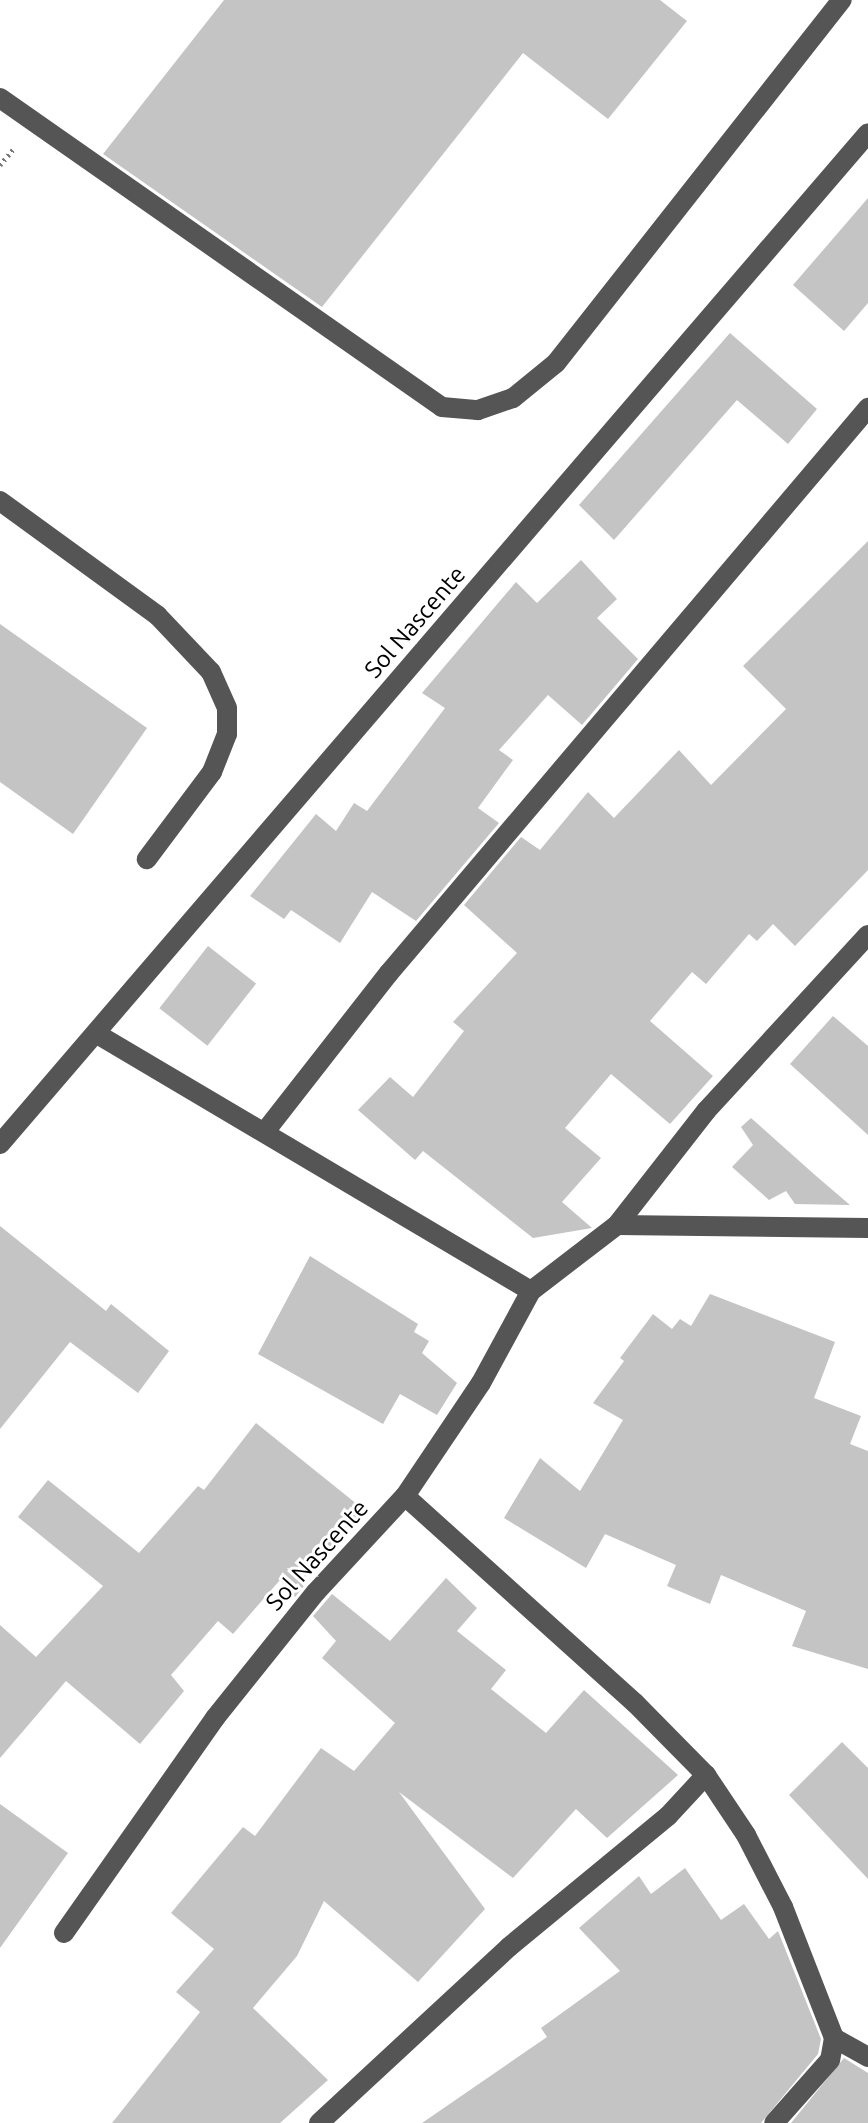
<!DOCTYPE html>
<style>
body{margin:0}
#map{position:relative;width:868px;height:2123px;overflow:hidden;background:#fff;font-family:Ubuntu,sans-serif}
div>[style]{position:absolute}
.building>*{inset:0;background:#c4c4c4;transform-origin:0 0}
.path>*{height:5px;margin-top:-2.5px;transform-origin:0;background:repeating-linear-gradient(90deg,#777 0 2px,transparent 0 6px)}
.minor>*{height:20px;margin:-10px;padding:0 10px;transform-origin:10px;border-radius:10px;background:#555}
span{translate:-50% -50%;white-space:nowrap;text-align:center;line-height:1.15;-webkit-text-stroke:6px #fff;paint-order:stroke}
.street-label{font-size:24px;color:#000}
</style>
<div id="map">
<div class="building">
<div style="clip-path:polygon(224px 0,660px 0,687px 21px,608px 119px,523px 53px,322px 307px,103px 154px)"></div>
<div style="clip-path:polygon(868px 198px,868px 303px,844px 331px,793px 285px)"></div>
<div style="clip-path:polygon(730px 333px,817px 409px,788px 444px,737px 400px,614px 540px,579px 505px)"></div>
<div style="clip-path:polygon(868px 541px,868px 870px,795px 946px,773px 924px,757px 941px,749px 934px,706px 984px,692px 972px,650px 1021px,713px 1076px,670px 1124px,611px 1074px,565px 1128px,601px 1158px,562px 1202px,592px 1228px,533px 1238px,423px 1151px,415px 1160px,358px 1110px,390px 1077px,413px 1097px,464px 1031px,453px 1022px,517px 953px,464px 905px,521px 837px,540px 850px,588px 792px,614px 818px,679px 750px,711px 785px,786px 709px,743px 666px)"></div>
<div style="clip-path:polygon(581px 560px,617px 599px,597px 618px,638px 659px,582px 725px,548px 695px,499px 750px,513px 760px,478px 808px,499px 823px,416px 921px,372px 892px,340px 943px,291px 910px,284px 919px,250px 896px,316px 814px,336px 831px,354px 803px,367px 811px,445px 708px,422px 693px,516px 582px,537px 603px)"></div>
<div style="clip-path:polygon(0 624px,147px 728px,73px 834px,0 782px)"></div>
<div style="left:208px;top:946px;width:61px;height:79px;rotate:38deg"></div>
<div style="clip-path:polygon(833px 1016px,868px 1046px,868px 1135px,790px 1064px)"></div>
<div style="clip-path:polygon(751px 1118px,815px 1175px,850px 1205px,795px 1204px,786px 1191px,769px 1200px,732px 1167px,753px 1145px,741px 1127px)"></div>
<div style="clip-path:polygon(0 1226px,106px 1311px,111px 1304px,169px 1351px,138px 1393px,70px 1342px,0 1429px)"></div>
<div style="clip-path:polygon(310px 1256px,418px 1324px,414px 1332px,429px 1341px,422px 1353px,457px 1383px,437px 1415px,400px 1394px,383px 1424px,258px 1354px)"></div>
<div style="clip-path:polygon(710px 1294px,835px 1342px,814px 1398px,861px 1416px,850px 1444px,868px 1451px,868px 1669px,792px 1646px,806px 1611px,721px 1575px,710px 1604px,667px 1586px,676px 1565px,605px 1534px,586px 1568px,504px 1518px,540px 1458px,580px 1491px,623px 1420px,593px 1403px,624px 1361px,620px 1358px,653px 1314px,672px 1329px,680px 1319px,691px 1326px)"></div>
<div style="clip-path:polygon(256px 1423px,363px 1509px,304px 1578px,308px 1581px,295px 1597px,280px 1580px,233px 1634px,218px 1621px,171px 1675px,184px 1691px,140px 1744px,66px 1681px,0 1758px,0 1625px,36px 1657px,103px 1586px,18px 1517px,48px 1480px,139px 1553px,198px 1486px,204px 1490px)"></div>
<div style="clip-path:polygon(446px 1578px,477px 1608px,457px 1631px,506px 1670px,491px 1689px,546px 1733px,584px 1690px,678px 1775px,607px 1838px,576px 1809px,513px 1878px,399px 1792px,485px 1909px,418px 1982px,324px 1901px,297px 1956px,253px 2008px,328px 2080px,280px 2123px,112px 2123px,200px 2012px,176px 1992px,214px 1949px,171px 1913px,243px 1827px,255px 1836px,321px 1748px,354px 1771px,395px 1723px,322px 1658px,336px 1641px,313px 1616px,332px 1594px,390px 1641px)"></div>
<div style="clip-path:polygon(842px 1742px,868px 1768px,868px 1879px,789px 1795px)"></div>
<div style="clip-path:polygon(0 1804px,68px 1853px,0 1948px)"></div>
<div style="clip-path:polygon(685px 1868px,721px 1920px,744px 1904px,769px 1939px,778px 1931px,821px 2039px,818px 2054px,761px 2123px,422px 2123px,547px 2037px,541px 2028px,620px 1971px,579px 1928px,639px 1876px,651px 1894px)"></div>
<div style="clip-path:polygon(844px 2058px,868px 2073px,868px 2123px,791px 2123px)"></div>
</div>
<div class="path">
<div style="left:0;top:165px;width:23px;rotate:-50deg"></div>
</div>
<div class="minor">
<div style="left:0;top:98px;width:539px;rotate:34.96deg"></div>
<div style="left:442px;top:407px;width:36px;rotate:5deg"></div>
<div style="left:478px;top:410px;width:37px;rotate:-19deg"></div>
<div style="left:513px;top:398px;width:55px;rotate:-39.1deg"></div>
<div style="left:556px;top:363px;width:462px;rotate:-51.8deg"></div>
<div style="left:0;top:501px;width:195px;rotate:36deg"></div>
<div style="left:158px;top:616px;width:77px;rotate:46.6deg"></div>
<div style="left:211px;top:672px;width:39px;rotate:66deg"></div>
<div style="left:227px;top:708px;width:26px;rotate:90deg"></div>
<div style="left:227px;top:734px;width:41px;rotate:111.5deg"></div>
<div style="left:212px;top:772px;width:109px;rotate:126.8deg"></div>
<div style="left:97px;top:1034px;width:504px;rotate:30.63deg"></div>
<div style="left:267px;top:1129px;width:198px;rotate:-52deg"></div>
<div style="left:389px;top:973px;width:741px;rotate:-49.71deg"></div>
<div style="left:0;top:1144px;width:1332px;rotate:-49.35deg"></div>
<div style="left:617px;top:1225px;width:251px;rotate:0.7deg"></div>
<div style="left:405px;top:1496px;width:309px;rotate:42deg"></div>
<div style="left:635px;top:1703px;width:101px;rotate:45.4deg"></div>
<div style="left:706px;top:1775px;width:72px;rotate:56.3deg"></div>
<div style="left:746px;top:1835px;width:81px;rotate:62.8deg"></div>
<div style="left:783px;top:1907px;width:141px;rotate:68.7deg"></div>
<div style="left:834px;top:2038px;width:22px;rotate:100deg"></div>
<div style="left:830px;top:2060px;width:84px;rotate:131.6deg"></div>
<div style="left:64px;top:1933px;width:263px;rotate:-54.9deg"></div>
<div style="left:215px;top:1718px;width:161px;rotate:-51.3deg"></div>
<div style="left:316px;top:1592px;width:131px;rotate:-47.2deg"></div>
<div style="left:405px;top:1496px;width:136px;rotate:-56.1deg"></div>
<div style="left:481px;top:1383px;width:105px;rotate:-61.5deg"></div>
<div style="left:531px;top:1291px;width:108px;rotate:-37.5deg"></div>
<div style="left:617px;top:1225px;width:145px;rotate:-52deg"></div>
<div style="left:706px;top:1111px;width:239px;rotate:-47.4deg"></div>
<div style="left:834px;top:2038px;width:39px;rotate:29deg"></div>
<div style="left:319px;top:2123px;width:259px;rotate:-42.8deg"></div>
<div style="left:509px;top:1947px;width:206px;rotate:-39.5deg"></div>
<div style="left:668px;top:1816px;width:56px;rotate:-47.2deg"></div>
</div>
<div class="street-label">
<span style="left:415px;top:622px;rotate:-49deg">Sol Nascente</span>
<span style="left:317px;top:1555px;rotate:-48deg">Sol Nascente</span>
</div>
</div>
